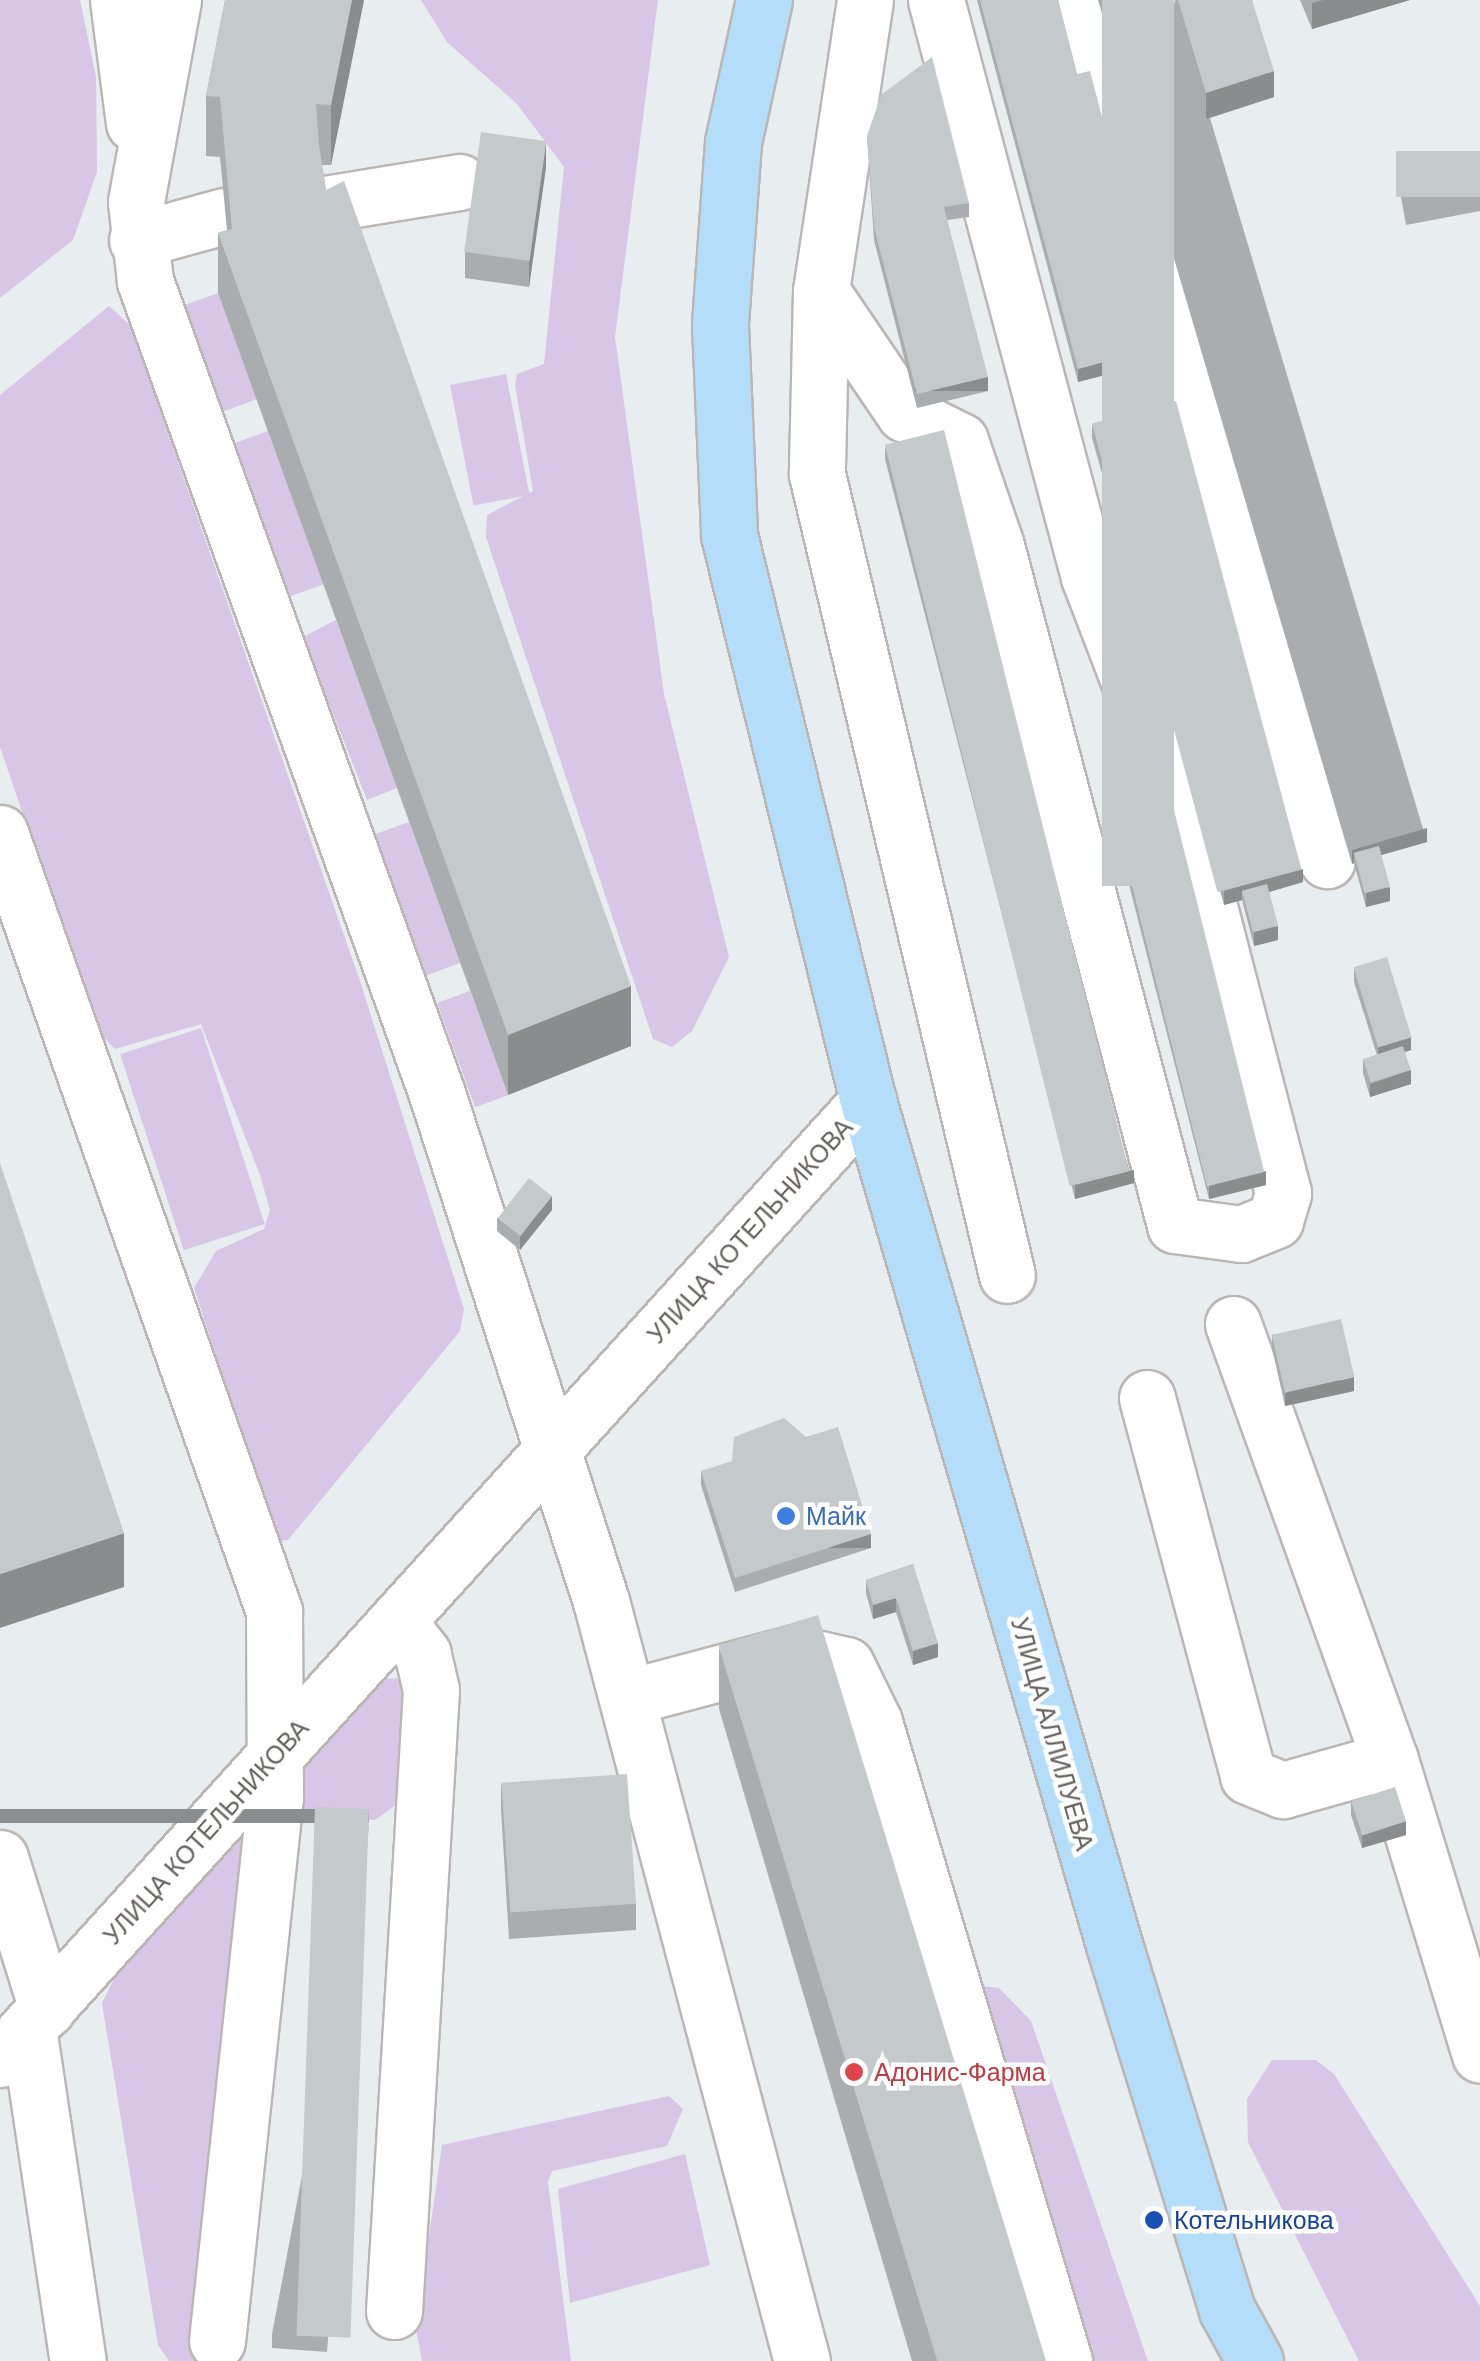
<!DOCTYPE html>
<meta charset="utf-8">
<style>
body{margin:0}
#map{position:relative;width:1480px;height:2361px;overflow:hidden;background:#e8edf0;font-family:Helvetica,sans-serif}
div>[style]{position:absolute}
.green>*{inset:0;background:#d7c6e5;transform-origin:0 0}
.roads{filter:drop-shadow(2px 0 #bbb6b4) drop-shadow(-2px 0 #bbb6b4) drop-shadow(0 2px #bbb6b4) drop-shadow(0 -2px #bbb6b4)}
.minor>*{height:55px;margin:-27.5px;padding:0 27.5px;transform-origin:27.5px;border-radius:27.5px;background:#fff}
.major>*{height:55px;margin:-27.5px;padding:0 27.5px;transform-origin:27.5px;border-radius:27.5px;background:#b3ddf9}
.wall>*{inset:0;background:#a9adaf}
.shaded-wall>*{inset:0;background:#898d8e;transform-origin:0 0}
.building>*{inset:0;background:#c4c9cb;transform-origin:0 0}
.dots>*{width:28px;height:28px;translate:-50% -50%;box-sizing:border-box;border:5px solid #fff;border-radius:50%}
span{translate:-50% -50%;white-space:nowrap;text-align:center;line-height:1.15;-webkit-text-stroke:9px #fff;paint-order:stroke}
.street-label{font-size:25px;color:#66605f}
.shop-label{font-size:25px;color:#366cbe}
.left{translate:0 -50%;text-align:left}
.health-label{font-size:25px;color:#be3a42}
.transit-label{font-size:25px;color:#164399}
</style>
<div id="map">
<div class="green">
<div style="clip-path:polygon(0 0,80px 0,96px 77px,97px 172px,73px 240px,0 298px)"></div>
<div style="clip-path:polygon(421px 0,658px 0,615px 337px,664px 694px,729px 957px,692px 1031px,672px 1047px,653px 1039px,486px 537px,487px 515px,533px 491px,515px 385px,517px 374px,544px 364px,564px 167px,517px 104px,447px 42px)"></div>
<div style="left:218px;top:293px;width:113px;height:36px;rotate:70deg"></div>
<div style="clip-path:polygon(109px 306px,130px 325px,359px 978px,464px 1309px,460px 1331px,288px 1540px,277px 1541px,194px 1288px,216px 1251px,264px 1229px,270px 1210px,260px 1175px,201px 1024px,115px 1049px,96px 1029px,0 747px,0 395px)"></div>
<div style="left:506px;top:374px;width:123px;height:57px;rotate:79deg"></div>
<div style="left:268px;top:431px;width:163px;height:37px;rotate:70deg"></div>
<div style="clip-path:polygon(336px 620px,397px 788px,367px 800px,303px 637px)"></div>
<div style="left:409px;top:822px;width:150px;height:36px;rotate:70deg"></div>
<div style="left:470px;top:991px;width:111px;height:35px;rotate:70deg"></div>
<div style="left:201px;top:1028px;width:206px;height:85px;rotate:72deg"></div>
<div style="clip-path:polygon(399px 1678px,417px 1695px,410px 1795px,375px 1820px,312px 1818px,288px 1807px,296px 1764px,371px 1680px)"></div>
<div style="clip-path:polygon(242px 1827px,208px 2361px,169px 2361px,158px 2345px,102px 2003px,128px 1951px)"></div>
<div style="clip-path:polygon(983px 1986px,999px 1988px,1031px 2021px,1148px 2361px,1076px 2361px,974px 1993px)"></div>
<div style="clip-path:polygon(1272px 2060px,1316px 2060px,1334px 2074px,1480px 2306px,1480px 2361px,1359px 2361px,1248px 2142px,1247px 2099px)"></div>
<div style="clip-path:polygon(669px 2096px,683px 2109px,667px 2146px,552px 2171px,548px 2182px,571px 2361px,422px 2361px,416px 2328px,442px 2145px)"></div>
<div style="clip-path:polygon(685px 2154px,710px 2265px,570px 2303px,558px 2189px)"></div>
</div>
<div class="roads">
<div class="minor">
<div style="left:118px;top:0;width:124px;rotate:82.6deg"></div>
<div style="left:173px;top:0;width:205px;rotate:100.4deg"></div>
<div style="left:136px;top:202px;width:80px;rotate:83.5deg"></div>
<div style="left:145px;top:281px;width:864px;rotate:70.24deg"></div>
<div style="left:437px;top:1094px;width:533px;rotate:72.08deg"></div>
<div style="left:601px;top:1601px;width:786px;rotate:75.19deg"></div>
<div style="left:865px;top:0;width:294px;rotate:98.6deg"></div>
<div style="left:821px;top:291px;width:148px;rotate:55.8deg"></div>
<div style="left:904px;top:413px;width:63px;rotate:26.6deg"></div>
<div style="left:960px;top:441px;width:111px;rotate:71.1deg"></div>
<div style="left:996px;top:546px;width:702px;rotate:75.23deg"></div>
<div style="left:1175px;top:1225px;width:67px;rotate:7.8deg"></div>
<div style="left:1241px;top:1234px;width:37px;rotate:-22deg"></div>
<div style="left:1275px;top:1220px;width:28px;rotate:-73deg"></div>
<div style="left:1283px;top:1193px;width:351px;rotate:-104.5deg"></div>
<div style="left:1195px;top:853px;width:296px;rotate:-111deg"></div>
<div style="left:1089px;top:577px;width:597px;rotate:-104.85deg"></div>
<div style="left:1080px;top:0;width:895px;rotate:73.98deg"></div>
<div style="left:319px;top:205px;width:142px;rotate:-9.3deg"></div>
<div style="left:137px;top:240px;width:90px;rotate:-15.4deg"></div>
<div style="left:821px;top:291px;width:183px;rotate:91.3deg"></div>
<div style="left:817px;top:474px;width:823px;rotate:76.66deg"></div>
<div style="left:0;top:833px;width:825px;rotate:70.6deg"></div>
<div style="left:274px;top:1611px;width:185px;rotate:89.7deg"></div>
<div style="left:275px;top:1796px;width:548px;rotate:96.07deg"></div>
<div style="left:1233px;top:1324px;width:463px;rotate:70.2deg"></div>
<div style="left:1390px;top:1760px;width:308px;rotate:73deg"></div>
<div style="left:1147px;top:1398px;width:391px;rotate:75deg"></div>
<div style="left:1248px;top:1776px;width:38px;rotate:22deg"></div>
<div style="left:1283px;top:1790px;width:111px;rotate:-15.7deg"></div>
<div style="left:629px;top:1697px;width:171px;rotate:-14.9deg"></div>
<div style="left:794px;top:1653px;width:53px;rotate:13deg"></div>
<div style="left:846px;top:1665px;width:64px;rotate:63.8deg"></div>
<div style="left:874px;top:1722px;width:667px;rotate:73.44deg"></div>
<div style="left:0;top:1858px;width:158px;rotate:72.7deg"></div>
<div style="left:28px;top:2028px;width:337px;rotate:81.5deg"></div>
<div style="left:0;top:2059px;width:1293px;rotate:-47.82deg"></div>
<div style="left:394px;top:2311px;width:622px;rotate:-86.59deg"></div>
<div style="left:431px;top:1690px;width:37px;rotate:-103deg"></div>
<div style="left:423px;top:1654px;width:42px;rotate:-128.2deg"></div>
</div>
<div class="major">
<div style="left:764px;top:0;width:145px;rotate:102.3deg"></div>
<div style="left:733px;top:142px;width:183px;rotate:94.1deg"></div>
<div style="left:720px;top:325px;width:210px;rotate:87.5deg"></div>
<div style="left:729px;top:535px;width:583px;rotate:76.2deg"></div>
<div style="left:868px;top:1101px;width:882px;rotate:73.74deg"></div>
<div style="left:1115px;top:1948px;width:379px;rotate:72.8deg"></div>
<div style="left:1227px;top:2310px;width:58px;rotate:61.2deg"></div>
</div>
</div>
<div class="wall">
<div style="clip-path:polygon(225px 0,364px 0,331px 165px,322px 165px,326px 190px,631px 1046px,508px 1095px,218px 293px,218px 233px,227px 230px,220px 157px,206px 156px,206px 96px)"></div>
<div style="clip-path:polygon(977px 0,1058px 0,1077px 74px,1162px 360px,1078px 382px)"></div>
<div style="clip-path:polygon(1098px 0,1174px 0,1175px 5px,1175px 0,1252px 0,1274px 97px,1210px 118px,1427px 842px,1381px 855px,1390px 901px,1366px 907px,1354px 863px,1352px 864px)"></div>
<div style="clip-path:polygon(1300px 0,1410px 0,1312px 29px)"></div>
<div style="clip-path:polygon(867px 136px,969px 203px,969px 217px,947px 220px,988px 391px,917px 408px,874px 240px)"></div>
<div style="clip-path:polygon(1480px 151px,1480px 211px,1406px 225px,1398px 180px,1398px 167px)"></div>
<div style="clip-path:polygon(546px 167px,529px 287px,465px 278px,465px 252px)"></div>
<div style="clip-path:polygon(1092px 425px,1303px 882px,1269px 892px,1278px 940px,1254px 946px,1242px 900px,1224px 905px,1092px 438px)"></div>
<div style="clip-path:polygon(885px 446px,1134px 1183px,1075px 1199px,885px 459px)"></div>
<div style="clip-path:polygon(1109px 793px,1266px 1185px,1209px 1199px,1109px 806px)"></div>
<div style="clip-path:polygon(1354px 968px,1411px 1050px,1405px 1052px,1411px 1084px,1370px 1097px,1363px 1073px,1363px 1060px,1377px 1055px,1354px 982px)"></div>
<div style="clip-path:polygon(552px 1210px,520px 1250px,497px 1231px,497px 1218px)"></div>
<div style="clip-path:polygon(1272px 1334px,1354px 1391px,1285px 1406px,1272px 1348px)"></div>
<div style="clip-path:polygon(701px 1471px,871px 1548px,735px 1592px,701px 1485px)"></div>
<div style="clip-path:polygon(913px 1564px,938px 1657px,913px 1665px,896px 1612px,873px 1619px,866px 1593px,866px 1580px)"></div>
<div style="clip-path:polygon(719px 1648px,1045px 2361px,912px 2361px,719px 1709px)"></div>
<div style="clip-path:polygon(501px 1784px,636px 1904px,636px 1930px,509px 1939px,501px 1810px)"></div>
<div style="clip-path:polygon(1351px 1801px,1406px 1835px,1362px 1848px,1351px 1815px)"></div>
<div style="clip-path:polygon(369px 1823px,327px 2352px,272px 2348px,272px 2334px)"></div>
</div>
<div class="shaded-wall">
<div style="clip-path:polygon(352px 0,364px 0,331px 165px,331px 105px)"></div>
<div style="clip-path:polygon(1323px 0,1410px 0,1312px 29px,1312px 3px)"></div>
<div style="clip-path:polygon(1274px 71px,1274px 97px,1206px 119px,1206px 93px)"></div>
<div style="clip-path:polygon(546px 141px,546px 167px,529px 287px,529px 261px)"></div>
<div style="clip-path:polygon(1162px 346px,1162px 360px,1078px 382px,1078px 369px)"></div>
<div style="left:988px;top:377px;width:14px;height:73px;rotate:90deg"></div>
<div style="clip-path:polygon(1427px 828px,1427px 842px,1357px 862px,1354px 852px,1354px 863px,1352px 864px,1352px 850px)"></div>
<div style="clip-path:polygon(1303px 869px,1303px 882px,1245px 899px,1242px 890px,1242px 900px,1224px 905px,1224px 891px)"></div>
<div style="clip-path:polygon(1390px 887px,1390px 901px,1366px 907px,1366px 893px)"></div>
<div style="clip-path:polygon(1278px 926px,1278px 940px,1254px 946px,1254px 932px)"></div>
<div style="clip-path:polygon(631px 986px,631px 1046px,508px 1095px,508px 1035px)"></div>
<div style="clip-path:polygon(1411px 1037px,1411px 1050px,1378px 1060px,1378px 1047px)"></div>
<div style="clip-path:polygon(1411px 1070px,1411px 1084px,1370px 1097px,1370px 1084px)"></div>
<div style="clip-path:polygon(1134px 1170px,1134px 1183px,1075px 1199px,1075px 1185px)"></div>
<div style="clip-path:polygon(1266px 1171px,1266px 1185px,1209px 1199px,1209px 1186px)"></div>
<div style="clip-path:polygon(552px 1196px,552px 1210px,520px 1250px,520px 1236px)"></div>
<div style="clip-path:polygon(1354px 1377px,1354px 1391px,1285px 1406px,1285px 1393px)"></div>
<div style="clip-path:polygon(124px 1533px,124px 1587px,0 1628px,0 1574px)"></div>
<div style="left:871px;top:1534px;width:14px;height:143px;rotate:90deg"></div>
<div style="clip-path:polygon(896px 1598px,896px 1612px,873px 1619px,873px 1605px)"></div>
<div style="clip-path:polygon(938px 1643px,938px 1657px,913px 1665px,913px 1651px)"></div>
<div style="left:369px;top:1809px;width:14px;height:531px;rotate:90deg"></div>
<div style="clip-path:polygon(1406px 1821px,1406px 1835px,1362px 1848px,1362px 1834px)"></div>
</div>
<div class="building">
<div style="clip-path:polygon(225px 0,352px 0,331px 105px,316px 104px,319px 145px,326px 190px,344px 181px,631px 986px,508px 1035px,218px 233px,232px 229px,220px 97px,206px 96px)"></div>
<div style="clip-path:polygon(980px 0,1058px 0,1077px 74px,1090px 71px,1162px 346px,1078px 369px)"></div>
<div style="left:1102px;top:0;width:72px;height:886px"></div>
<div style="clip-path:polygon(1178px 0,1252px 0,1274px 71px,1206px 93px)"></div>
<div style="clip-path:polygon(932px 57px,969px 203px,944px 207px,988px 377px,917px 394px,874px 227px,867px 136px,881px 95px)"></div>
<div style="left:481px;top:132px;width:66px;height:121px;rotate:8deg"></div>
<div style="left:1480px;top:151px;width:46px;height:84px;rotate:90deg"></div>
<div style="left:1176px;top:401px;width:485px;height:87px;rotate:75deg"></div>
<div style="left:944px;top:430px;width:764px;height:61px;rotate:76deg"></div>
<div style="left:1166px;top:778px;width:406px;height:59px;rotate:76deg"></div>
<div style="left:1379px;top:846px;width:42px;height:26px;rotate:75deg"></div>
<div style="left:1267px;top:884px;width:43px;height:26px;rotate:75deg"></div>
<div style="left:1387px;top:957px;width:84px;height:35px;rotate:73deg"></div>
<div style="left:1403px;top:1046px;width:25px;height:42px;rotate:72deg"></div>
<div style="clip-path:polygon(0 1163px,124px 1533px,0 1574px)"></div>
<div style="left:529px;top:1178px;width:29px;height:51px;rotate:38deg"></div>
<div style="left:1341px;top:1319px;width:59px;height:71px;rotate:77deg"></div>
<div style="clip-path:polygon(784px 1418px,806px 1437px,838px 1427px,871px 1534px,735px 1578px,701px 1471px,732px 1461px,734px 1437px)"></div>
<div style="clip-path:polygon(913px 1564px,938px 1643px,913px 1651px,896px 1598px,873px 1605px,866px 1580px)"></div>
<div style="left:818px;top:1615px;width:780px;height:104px;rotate:73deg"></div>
<div style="left:627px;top:1774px;width:130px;height:126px;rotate:86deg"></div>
<div style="left:1395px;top:1787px;width:36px;height:46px;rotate:72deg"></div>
<div style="left:315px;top:1807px;width:54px;height:529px;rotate:2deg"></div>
</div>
<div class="dots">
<div style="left:786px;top:1516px;background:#3f7fe0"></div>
<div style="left:854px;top:2072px;background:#e0444e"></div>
<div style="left:1154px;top:2220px;background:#1a4fb4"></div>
</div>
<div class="street-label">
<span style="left:750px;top:1231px;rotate:-48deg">УЛИЦА КОТЕЛЬНИКОВА</span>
<span style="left:1052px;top:1734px;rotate:74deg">УЛИЦА АЛЛИЛУЕВА</span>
<span style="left:206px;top:1832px;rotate:-48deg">УЛИЦА КОТЕЛЬНИКОВА</span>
</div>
<div class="shop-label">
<span class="left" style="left:806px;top:1516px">Майк</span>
</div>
<div class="health-label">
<span class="left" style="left:874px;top:2072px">Адонис-Фарма</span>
</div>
<div class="transit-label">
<span class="left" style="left:1174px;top:2220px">Котельникова</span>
</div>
</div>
